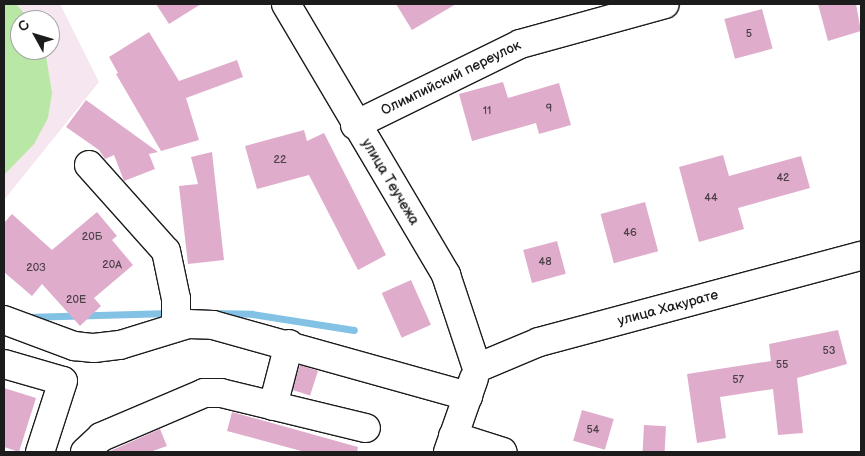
<!DOCTYPE html>
<meta charset="utf-8">
<style>
body{margin:0}
#map{position:relative;width:865px;height:456px;overflow:hidden;background:#fff;font-family:"Balsamiq Sans",sans-serif}
div>[style]{position:absolute}
.built>*{inset:0;background:#f5e6ef}
.green>*{inset:0;background:#b9e7a5}
.stream>*{height:7px;margin:-3.5px;padding:0 3.5px;transform-origin:3.5px;border-radius:3.5px;background:#83c2e4}
.building>*{inset:0;background:#dfadcb;transform-origin:0 0}
.roads{filter:drop-shadow(1px 0 #1c1c1c) drop-shadow(-1px 0 #1c1c1c) drop-shadow(0 1px #1c1c1c) drop-shadow(0 -1px #1c1c1c)}
.minor>*{height:28px;margin:-14px;padding:0 14px;transform-origin:14px;border-radius:14px;background:#fff}
span{translate:-50% -50%;white-space:nowrap;text-align:center;line-height:1.15;-webkit-text-stroke:4px #fff;paint-order:stroke}
.number-label{font-size:11px;color:#4d4048}
.number-label span{-webkit-text-stroke-width:0}
.street-label{font-size:14px;color:#1c1c1c}
.frame{position:absolute;inset:0;border:5px solid #1c1c1c;pointer-events:none}
.north{position:absolute;left:10px;top:10px;width:50px;height:50px;box-sizing:border-box;background:#fff;border:1px solid #a4a4a4;border-radius:50%;rotate:309deg;font-size:14px;font-weight:700;line-height:20px;text-align:center;color:#1c1c1c}
.north::after{content:'';display:block;margin:auto;width:18px;height:22px;background:#1c1c1c;clip-path:polygon(50% 0,100% 100%,50% 72%,0 100%)}
</style>
<div id="map">
<div class="built">
<div style="clip-path:polygon(evenodd,4px 4px,60px 4px,99px 82px,4px 200px,4px 4px,20px 20px,50px 20px,50px 50px,20px 50px,20px 20px)"></div>
</div>
<div class="green">
<div style="clip-path:polygon(4px 4px,16px 4px,30px 20px,20px 20px,20px 50px,45px 50px,52px 93px,48px 118px,34px 144px,4px 175px)"></div>
</div>
<div class="stream">
<div style="left:213px;top:313px;width:39px;rotate:1deg"></div>
<div style="left:252px;top:314px;width:103px;rotate:8.9deg"></div>
<div style="left:26px;top:317px;width:144px;rotate:-1.6deg"></div>
</div>
<div class="building">
<div style="clip-path:polygon(156px 4px,201px 4px,169px 24px)"></div>
<div style="clip-path:polygon(396px 4px,456px 4px,412px 30px)"></div>
<div style="clip-path:polygon(818px 4px,856px 4px,861px 31px,828px 41px)"></div>
<div style="left:762px;top:9px;width:41px;height:39px;rotate:75deg"></div>
<div style="clip-path:polygon(149px 32px,179px 81px,237px 60px,243px 77px,186px 98px,199px 140px,161px 151px,116px 74px,118px 73px,109px 57px)"></div>
<div style="clip-path:polygon(503px 82px,508px 98px,559px 83px,571px 125px,539px 134px,536px 123px,472px 141px,459px 94px)"></div>
<div style="clip-path:polygon(86px 100px,158px 152px,149px 154px,155px 169px,124px 181px,114px 155px,105px 159px,99px 150px,66px 127px)"></div>
<div style="clip-path:polygon(304px 130px,307px 141px,324px 133px,386px 255px,358px 270px,309px 175px,257px 189px,245px 146px)"></div>
<div style="clip-path:polygon(212px 152px,224px 260px,188px 264px,179px 186px,198px 184px,191px 157px)"></div>
<div style="clip-path:polygon(723px 155px,729px 176px,801px 156px,810px 188px,738px 208px,744px 229px,699px 242px,679px 167px)"></div>
<div style="left:645px;top:202px;width:51px;height:46px;rotate:75deg"></div>
<div style="clip-path:polygon(97px 212px,117px 236px,112px 240px,133px 265px,94px 298px,101px 306px,80px 326px,42px 284px,32px 296px,4px 272px,4px 223px,12px 214px,52px 250px)"></div>
<div style="left:557px;top:241px;width:34px;height:35px;rotate:75deg"></div>
<div style="left:411px;top:280px;width:49px;height:32px;rotate:66deg"></div>
<div style="clip-path:polygon(838px 330px,847px 364px,797px 378px,803px 433px,778px 435px,773px 389px,720px 397px,726px 438px,697px 443px,687px 374px,771px 361px,769px 344px)"></div>
<div style="left:300px;top:365px;width:19px;height:26px;rotate:18deg"></div>
<div style="clip-path:polygon(4px 388px,36px 398px,19px 452px,4px 447px)"></div>
<div style="left:582px;top:410px;width:33px;height:32px;rotate:16deg"></div>
<div style="clip-path:polygon(232px 412px,358px 447px,357px 452px,305px 452px,227px 431px)"></div>
<div style="left:644px;top:425px;width:22px;height:27px;rotate:3deg"></div>
<div style="clip-path:polygon(160px 429px,167px 446px,150px 452px,108px 452px)"></div>
</div>
<div class="roads">
<div class="minor">
<div style="left:286px;top:4px;width:315px;rotate:59.4deg"></div>
<div style="left:446px;top:275px;width:98px;rotate:71.6deg"></div>
<div style="left:355px;top:125px;width:184px;rotate:-26.1deg"></div>
<div style="left:520px;top:44px;width:150px;rotate:-15.4deg"></div>
<div style="left:89px;top:165px;width:115px;rotate:48.2deg"></div>
<div style="left:166px;top:251px;width:49px;rotate:78.2deg"></div>
<div style="left:176px;top:299px;width:28px;rotate:90deg"></div>
<div style="left:4px;top:320px;width:75px;rotate:20.4deg"></div>
<div style="left:74px;top:346px;width:20px;rotate:6deg"></div>
<div style="left:94px;top:348px;width:26px;rotate:-7deg"></div>
<div style="left:120px;top:345px;width:71px;rotate:-17.2deg"></div>
<div style="left:188px;top:324px;width:25px;rotate:2deg"></div>
<div style="left:213px;top:325px;width:265px;rotate:15.6deg"></div>
<div style="left:4px;top:364px;width:61px;rotate:16.1deg"></div>
<div style="left:63px;top:381px;width:75px;rotate:107.9deg"></div>
<div style="left:477px;top:368px;width:67px;rotate:-22.8deg"></div>
<div style="left:539px;top:342px;width:333px;rotate:-15deg"></div>
<div style="left:273px;top:406px;width:64px;rotate:-75.5deg"></div>
<div style="left:453px;top:436px;width:52px;rotate:17.7deg"></div>
<div style="left:85px;top:452px;width:22px;rotate:-43deg"></div>
<div style="left:101px;top:437px;width:112px;rotate:-23.1deg"></div>
<div style="left:204px;top:393px;width:17px"></div>
<div style="left:221px;top:393px;width:149px;rotate:13.6deg"></div>
<div style="left:448px;top:452px;width:78px;rotate:-70.6deg"></div>
</div>
</div>
<div class="number-label">
<span style="left:749px;top:34px">5</span>
<span style="left:549px;top:109px">9</span>
<span style="left:487px;top:111px">11</span>
<span style="left:280px;top:160px">22</span>
<span style="left:783px;top:178px">42</span>
<span style="left:711px;top:198px">44</span>
<span style="left:630px;top:233px">46</span>
<span style="left:92px;top:237px">20Б</span>
<span style="left:545px;top:262px">48</span>
<span style="left:112px;top:265px">20А</span>
<span style="left:36px;top:268px">20З</span>
<span style="left:76px;top:300px">20Е</span>
<span style="left:829px;top:351px">53</span>
<span style="left:782px;top:365px">55</span>
<span style="left:738px;top:380px">57</span>
<span style="left:593px;top:430px">54</span>
</div>
<div class="street-label">
<span style="left:451px;top:78px;rotate:-26deg">Олимпийский переулок</span>
<span style="left:390px;top:182px;rotate:59deg">улица Теучежа</span>
<span style="left:668px;top:308px;rotate:-15deg">улица Хакурате</span>
</div>
<div class="frame"></div>
<div class="north">С</div>
</div>
